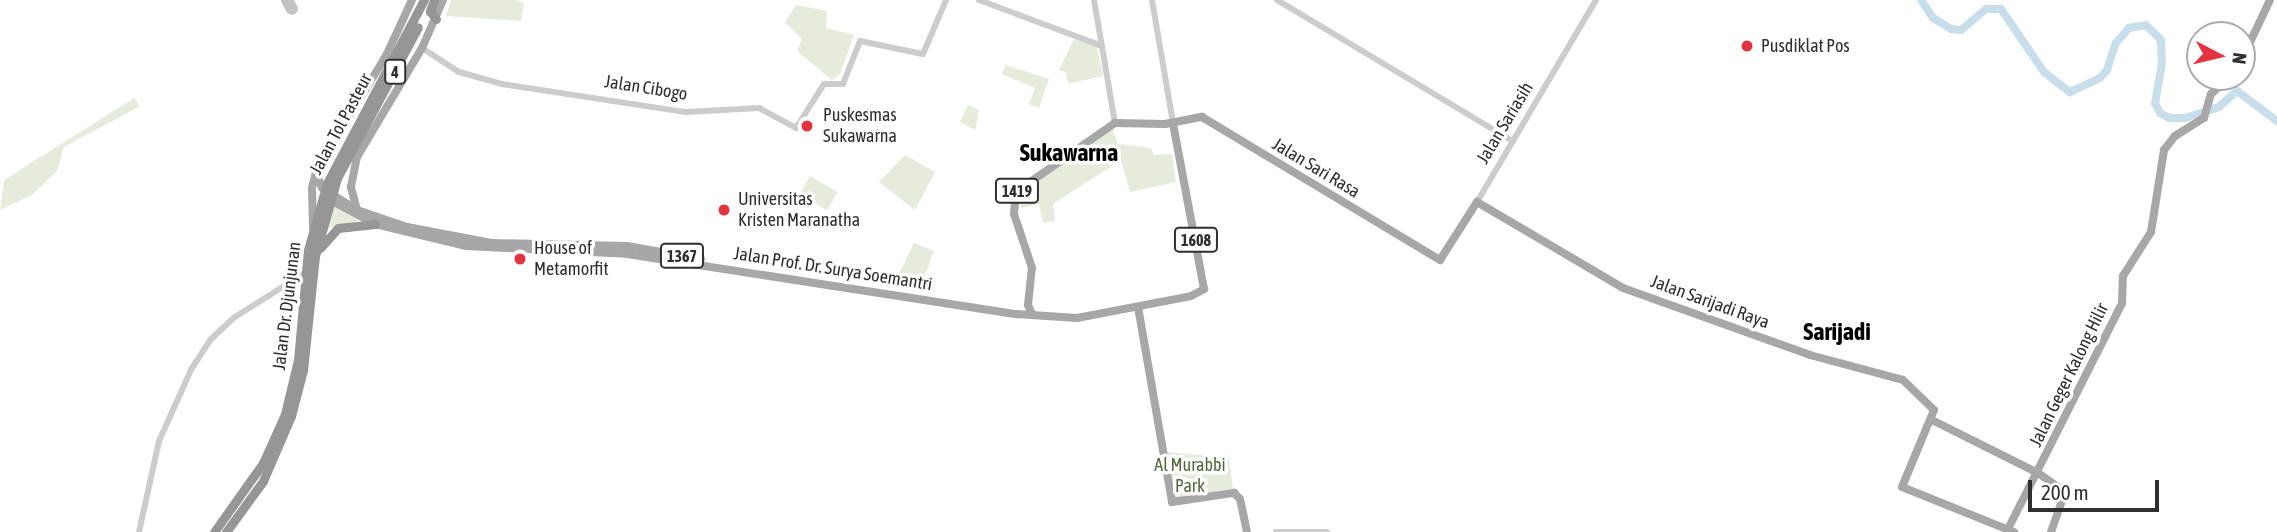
<!DOCTYPE html>
<style>
body{margin:0}
#map{position:relative;width:2277px;height:532px;overflow:hidden;background:#fff;font-family:"Asap Condensed",sans-serif}
div>[style]{position:absolute}
.green>*{inset:0;background:#e5ecdc;transform-origin:0 0}
.river>*{height:8px;margin:-4px;padding:0 4px;transform-origin:4px;border-radius:4px;background:#c9deeb}
.taxiway>*{height:12px;margin:-6px;padding:0 6px;transform-origin:6px;border-radius:6px;background:#c2c2c2}
.minor>*{height:6px;margin:-3px;padding:0 3px;transform-origin:3px;border-radius:3px;background:#ccc}
.major>*{height:8px;margin:-4px;padding:0 4px;transform-origin:4px;border-radius:4px;background:#a7a7a7}
.highway>*{height:9px;margin:-4.5px;padding:0 4.5px;transform-origin:4.5px;border-radius:4.5px;background:#969696}
.dots>*{width:19px;height:19px;translate:-50% -50%;box-sizing:border-box;border:4px solid #fff;border-radius:50%}
span{translate:-50% -50%;white-space:nowrap;text-align:center;line-height:1.15;-webkit-text-stroke:7px #fff;paint-order:stroke}
.shield-label span{padding:2px 5px;background:#fff;border:2px solid;border-radius:5px;-webkit-text-stroke-width:0}
.shield-label{font-size:16px;color:#2f2f2f;font-weight:700}
.poi-label{font-size:18px;color:#2f2f2f}
.left{translate:0 -50%;text-align:left}
.street-label{font-size:18px;color:#2f2f2f}
.park-label{font-size:18px;color:#51693d}
.district-label{font-size:24px;color:#000;font-weight:700}
.north{position:absolute;left:2186px;top:21px;width:70px;height:70px;box-sizing:border-box;background:#fff;border:2px solid #acacac;border-radius:50%;rotate:97deg;font-size:19px;font-weight:700;line-height:28px;text-align:center;color:#2f2f2f}
.north::after{content:'';display:block;margin:auto;width:24px;height:32px;background:#e23440;clip-path:polygon(50% 0,100% 100%,50% 72%,0 100%)}
.scale{position:absolute;left:2028px;top:480px;width:131px;height:32px;box-sizing:border-box;border:4px solid #2f2f2f;border-top:0;padding-left:9px;font-size:21px;line-height:24px;white-space:nowrap;color:#2f2f2f;-webkit-text-stroke:5px #fff;paint-order:stroke}
</style>
<div id="map">
<div class="green">
<div style="clip-path:polygon(451px 0,515px 0,524px 3px,521px 21px,446px 16px)"></div>
<div style="clip-path:polygon(796px 5px,827px 11px,826px 28px,854px 35px,840px 74px,832px 80px,797px 51px,802px 39px,785px 22px)"></div>
<div style="clip-path:polygon(1074px 39px,1097px 47px,1103px 76px,1068px 84px,1066px 72px,1059px 70px)"></div>
<div style="clip-path:polygon(1005px 65px,1049px 79px,1039px 108px,1029px 104px,1035px 88px,1002px 74px)"></div>
<div style="clip-path:polygon(134px 98px,140px 106px,64px 147px,57px 171px,32px 195px,0 210px,4px 180px)"></div>
<div style="clip-path:polygon(968px 105px,979px 110px,975px 130px,960px 122px)"></div>
<div style="clip-path:polygon(1112px 128px,1118px 144px,1151px 148px,1154px 155px,1172px 154px,1176px 182px,1130px 192px,1121px 160px,1053px 204px,1055px 221px,1043px 223px,1039px 204px,1022px 208px,1018px 200px,1026px 189px)"></div>
<div style="clip-path:polygon(905px 155px,935px 172px,915px 210px,879px 182px)"></div>
<div style="left:810px;top:176px;width:32px;height:21px;rotate:30deg"></div>
<div style="clip-path:polygon(334px 207px,359px 221px,326px 229px)"></div>
<div style="clip-path:polygon(914px 243px,934px 251px,921px 286px,895px 282px)"></div>
<div style="clip-path:polygon(1166px 452px,1229px 457px,1233px 489px,1174px 499px)"></div>
</div>
<div class="river">
<div style="left:1921px;top:0;width:22px;rotate:56deg"></div>
<div style="left:1933px;top:18px;width:21px;rotate:31deg"></div>
<div style="left:1951px;top:29px;width:10px;rotate:6deg"></div>
<div style="left:1961px;top:30px;width:33px;rotate:-40deg"></div>
<div style="left:1986px;top:9px;width:15px"></div>
<div style="left:2001px;top:9px;width:76px;rotate:55.7deg"></div>
<div style="left:2044px;top:72px;width:33px;rotate:38deg"></div>
<div style="left:2070px;top:92px;width:33px;rotate:-25deg"></div>
<div style="left:2100px;top:78px;width:11px;rotate:-49deg"></div>
<div style="left:2107px;top:70px;width:28px;rotate:-72deg"></div>
<div style="left:2116px;top:43px;width:20px;rotate:-49deg"></div>
<div style="left:2129px;top:28px;width:17px;rotate:-10deg"></div>
<div style="left:2146px;top:25px;width:21px;rotate:45deg"></div>
<div style="left:2161px;top:40px;width:23px;rotate:88deg"></div>
<div style="left:2162px;top:63px;width:41px;rotate:99.9deg"></div>
<div style="left:2155px;top:103px;width:11px;rotate:63deg"></div>
<div style="left:2160px;top:113px;width:10px;rotate:29deg"></div>
<div style="left:2169px;top:118px;width:16px"></div>
<div style="left:2185px;top:118px;width:36px;rotate:-18deg"></div>
<div style="left:2219px;top:107px;width:24px;rotate:-42deg"></div>
<div style="left:2237px;top:91px;width:50px;rotate:36.9deg"></div>
</div>
<div class="taxiway">
<div style="left:287px;top:0;width:10px;rotate:61deg"></div>
</div>
<div class="minor">
<div style="left:979px;top:0;width:131px;rotate:20.5deg"></div>
<div style="left:1094px;top:0;width:125px;rotate:80.3deg"></div>
<div style="left:1152px;top:0;width:125px;rotate:80.3deg"></div>
<div style="left:1277px;top:0;width:275px;rotate:30.9deg"></div>
<div style="left:422px;top:48px;width:44px;rotate:33deg"></div>
<div style="left:459px;top:72px;width:45px;rotate:15.6deg"></div>
<div style="left:502px;top:84px;width:186px;rotate:8.7deg"></div>
<div style="left:686px;top:112px;width:73px;rotate:-3.1deg"></div>
<div style="left:759px;top:108px;width:42px;rotate:28.4deg"></div>
<div style="left:796px;top:128px;width:52px;rotate:-57.5deg"></div>
<div style="left:824px;top:84px;width:19px"></div>
<div style="left:843px;top:84px;width:46px;rotate:-68.4deg"></div>
<div style="left:860px;top:41px;width:64px;rotate:11.7deg"></div>
<div style="left:923px;top:54px;width:59px;rotate:-66.9deg"></div>
<div style="left:1477px;top:202px;width:234px;rotate:-59.5deg"></div>
<div style="left:139px;top:532px;width:93px;rotate:-77.6deg"></div>
<div style="left:159px;top:441px;width:80px;rotate:-65.7deg"></div>
<div style="left:192px;top:368px;width:33px;rotate:-57deg"></div>
<div style="left:210px;top:340px;width:34px;rotate:-43deg"></div>
<div style="left:235px;top:317px;width:83px;rotate:-32.2deg"></div>
<div style="left:1276px;top:532px;width:51px"></div>
</div>
<div class="major">
<div style="left:2242px;top:59px;width:65px;rotate:-64.6deg"></div>
<div style="left:316px;top:172px;width:17px;rotate:69deg"></div>
<div style="left:322px;top:188px;width:41px;rotate:32.2deg"></div>
<div style="left:357px;top:210px;width:53px;rotate:18.8deg"></div>
<div style="left:407px;top:227px;width:86px;rotate:10.7deg"></div>
<div style="left:492px;top:243px;width:135px;rotate:1.3deg"></div>
<div style="left:627px;top:246px;width:75px;rotate:10deg"></div>
<div style="left:328px;top:199px;width:53px;rotate:28deg"></div>
<div style="left:375px;top:224px;width:94px;rotate:13.6deg"></div>
<div style="left:466px;top:246px;width:161px;rotate:2.8deg"></div>
<div style="left:627px;top:254px;width:394px;rotate:8.8deg"></div>
<div style="left:1016px;top:314px;width:61px;rotate:3.8deg"></div>
<div style="left:1077px;top:318px;width:116px;rotate:-10.9deg"></div>
<div style="left:1191px;top:296px;width:15px;rotate:-28deg"></div>
<div style="left:1204px;top:289px;width:169px;rotate:-100.6deg"></div>
<div style="left:357px;top:210px;width:24px;rotate:-105deg"></div>
<div style="left:351px;top:187px;width:31px;rotate:-79deg"></div>
<div style="left:357px;top:157px;width:127px;rotate:-59.2deg"></div>
<div style="left:422px;top:48px;width:52px;rotate:-66.4deg"></div>
<div style="left:313px;top:228px;width:40px;rotate:-91.4deg"></div>
<div style="left:312px;top:188px;width:16px;rotate:-76deg"></div>
<div style="left:316px;top:172px;width:138px;rotate:-59deg"></div>
<div style="left:387px;top:54px;width:60px;rotate:-65.2deg"></div>
<div style="left:1138px;top:307px;width:198px;rotate:80.1deg"></div>
<div style="left:1172px;top:502px;width:63px;rotate:-8.3deg"></div>
<div style="left:1234px;top:493px;width:8px;rotate:45deg"></div>
<div style="left:1240px;top:499px;width:34px;rotate:78deg"></div>
<div style="left:1032px;top:314px;width:10px;rotate:-114deg"></div>
<div style="left:1028px;top:305px;width:37px;rotate:-84deg"></div>
<div style="left:1032px;top:268px;width:57px;rotate:-108.4deg"></div>
<div style="left:1014px;top:214px;width:22px;rotate:-85deg"></div>
<div style="left:1016px;top:192px;width:121px;rotate:-34.9deg"></div>
<div style="left:1115px;top:123px;width:50px;rotate:1.1deg"></div>
<div style="left:1165px;top:124px;width:38px;rotate:-11deg"></div>
<div style="left:1202px;top:117px;width:278px;rotate:31deg"></div>
<div style="left:1440px;top:260px;width:69px;rotate:-57.5deg"></div>
<div style="left:1477px;top:202px;width:169px;rotate:30.5deg"></div>
<div style="left:1623px;top:288px;width:199px;rotate:19.7deg"></div>
<div style="left:1810px;top:355px;width:96px;rotate:15deg"></div>
<div style="left:1903px;top:380px;width:43px;rotate:44.1deg"></div>
<div style="left:1934px;top:410px;width:83px;rotate:112.6deg"></div>
<div style="left:1902px;top:487px;width:121px;rotate:21.9deg"></div>
<div style="left:1932px;top:420px;width:119px;rotate:26.6deg"></div>
<div style="left:2038px;top:473px;width:33px;rotate:35deg"></div>
<div style="left:2065px;top:492px;width:42px;rotate:109.3deg"></div>
<div style="left:2008px;top:529px;width:253px;rotate:-63.2deg"></div>
<div style="left:2122px;top:303px;width:27px;rotate:-88deg"></div>
<div style="left:2123px;top:276px;width:52px;rotate:-57.5deg"></div>
<div style="left:2151px;top:232px;width:83px;rotate:-81deg"></div>
<div style="left:2164px;top:150px;width:18px;rotate:-52deg"></div>
<div style="left:2175px;top:136px;width:34px;rotate:-32deg"></div>
<div style="left:2204px;top:118px;width:25px;rotate:-74deg"></div>
<div style="left:2211px;top:94px;width:25px;rotate:-43deg"></div>
</div>
<div class="highway">
<div style="left:434px;top:0;width:12px;rotate:110deg"></div>
<div style="left:430px;top:11px;width:10px;rotate:53deg"></div>
<div style="left:320px;top:248px;width:27px;rotate:-48deg"></div>
<div style="left:338px;top:228px;width:37px;rotate:-6deg"></div>
<div style="left:214px;top:532px;width:85px;rotate:-54.6deg"></div>
<div style="left:263px;top:463px;width:54px;rotate:-65.8deg"></div>
<div style="left:285px;top:414px;width:56px;rotate:-76.5deg"></div>
<div style="left:298px;top:360px;width:110px;rotate:-84.8deg"></div>
<div style="left:308px;top:250px;width:70px;rotate:-74.2deg"></div>
<div style="left:327px;top:183px;width:207px;rotate:-62.1deg"></div>
<div style="left:226px;top:532px;width:63px;rotate:-54deg"></div>
<div style="left:263px;top:481px;width:71px;rotate:-66.7deg"></div>
<div style="left:291px;top:416px;width:48px;rotate:-75.4deg"></div>
<div style="left:303px;top:370px;width:115px;rotate:-84deg"></div>
<div style="left:315px;top:256px;width:81px;rotate:-74.2deg"></div>
<div style="left:337px;top:178px;width:171px;rotate:-61.8deg"></div>
</div>
<div class="dots">
<div style="left:1747px;top:46px;background:#e23440"></div>
<div style="left:807px;top:126px;background:#e23440"></div>
<div style="left:724px;top:210px;background:#e23440"></div>
<div style="left:520px;top:259px;background:#e23440"></div>
</div>
<div class="shield-label">
<span style="left:395px;top:72px">4</span>
<span style="left:1017px;top:191px">1419</span>
<span style="left:1196px;top:240px">1608</span>
<span style="left:682px;top:256px">1367</span>
</div>
<div class="poi-label">
<span class="left" style="left:1761px;top:46px">Pusdiklat Pos</span>
<span class="left" style="left:823px;top:126px">Puskesmas<br>Sukawarna</span>
<span class="left" style="left:738px;top:210px">Universitas<br>Kristen Maranatha</span>
<span class="left" style="left:534px;top:259px">House of<br>Metamorfit</span>
</div>
<div class="street-label">
<span style="left:646px;top:88px;rotate:9deg">Jalan Cibogo</span>
<span style="left:1505px;top:123px;rotate:-59deg">Jalan Sariasih</span>
<span style="left:341px;top:124px;rotate:-62deg">Jalan Tol Pasteur</span>
<span style="left:1316px;top:168px;rotate:31deg">Jalan Sari Rasa</span>
<span style="left:833px;top:269px;rotate:9deg">Jalan Prof. Dr. Surya Soemantri</span>
<span style="left:1710px;top:302px;rotate:20deg">Jalan Sarijadi Raya</span>
<span style="left:287px;top:306px;rotate:-83deg">Jalan Dr. Djunjunan</span>
<span style="left:2069px;top:375px;rotate:-64deg">Jalan Geger Kalong Hilir</span>
</div>
<div class="park-label">
<span style="left:1190px;top:476px">Al Murabbi<br>Park</span>
</div>
<div class="district-label">
<span style="left:1069px;top:153px">Sukawarna</span>
<span style="left:1837px;top:332px">Sarijadi</span>
</div>
<div class="north">N</div>
<div class="scale">200 m</div>
</div>
